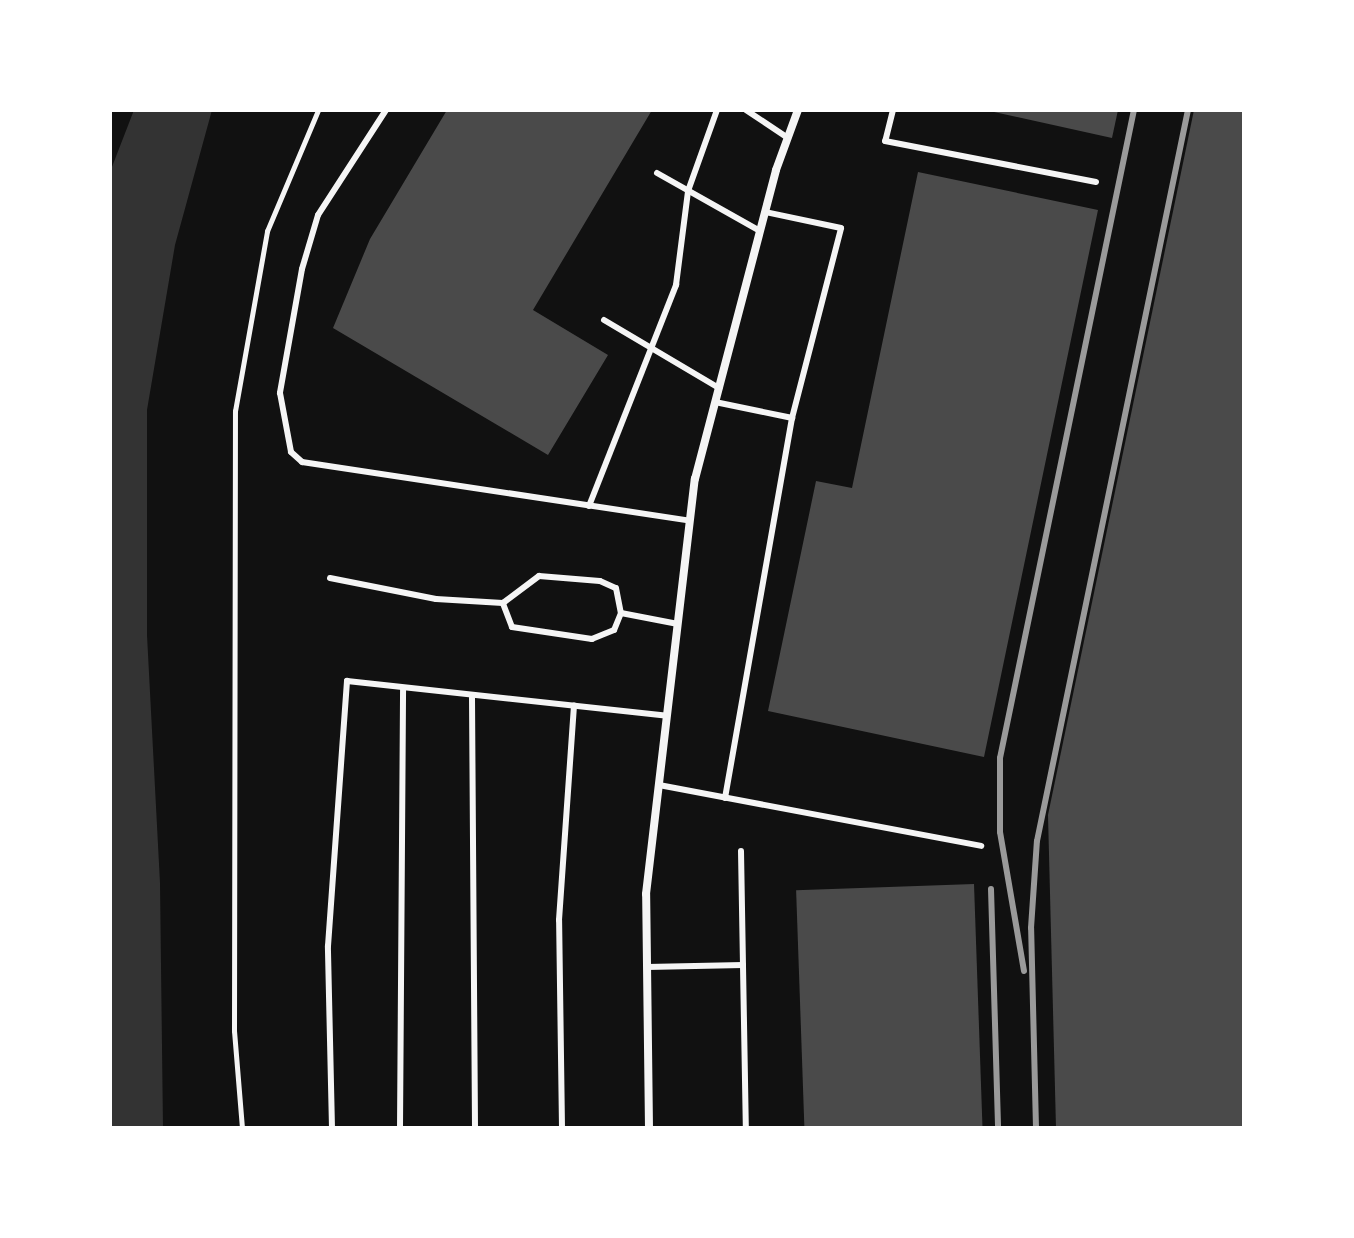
<!DOCTYPE html>
<style>
body{margin:0}
#map{position:relative;width:1354px;height:1238px;overflow:hidden;background:#111;font-family:Raleway,sans-serif}
div>[style]{position:absolute}
.water>*{inset:0;background:#333}
.building>*{inset:0;background:#4a4a4a;transform-origin:0 0}
.path>*{height:5px;margin:-2.5px;padding:0 2.5px;transform-origin:2.5px;border-radius:2.5px;background:#f5f5f5}
.service>*{height:6px;margin:-3px;padding:0 3px;transform-origin:3px;border-radius:3px;background:#f5f5f5}
.minor>*{height:8px;margin:-4px;padding:0 4px;transform-origin:4px;border-radius:4px;background:#f5f5f5}
.rail>*{height:6px;margin:-3px;padding:0 3px;transform-origin:3px;border-radius:3px;background:#9a9a9a}
span{translate:-50% -50%;white-space:nowrap;text-align:center;line-height:1.15;-webkit-text-stroke:6px #fff;paint-order:stroke}
.frame{position:absolute;inset:0;border:112px solid #fff;pointer-events:none}
</style>
<div id="map">
<div class="water">
<div style="clip-path:polygon(134px 110px,212px 110px,175px 245px,147px 410px,147px 635px,160px 883px,163px 1128px,110px 1128px,110px 172px)"></div>
</div>
<div class="building">
<div style="clip-path:polygon(447px 110px,652px 110px,533px 310px,608px 355px,548px 455px,333px 328px,370px 239px)"></div>
<div style="clip-path:polygon(985px 110px,1118px 110px,1112px 138px)"></div>
<div style="clip-path:polygon(1194px 110px,1244px 110px,1244px 1128px,1056px 1128px,1048px 815px)"></div>
<div style="clip-path:polygon(918px 172px,1098px 210px,984px 757px,768px 711px,816px 481px,852px 488px)"></div>
<div style="left:974px;top:884px;width:244px;height:178px;rotate:88deg"></div>
</div>
<div class="path">
<div style="left:242px;top:1128px;width:97px;rotate:-94.7deg"></div>
<div style="left:234px;top:1031px;width:620px;rotate:-89.91deg"></div>
<div style="left:235px;top:411px;width:183px;rotate:-79.9deg"></div>
<div style="left:267px;top:231px;width:131px;rotate:-67.1deg"></div>
</div>
<div class="service">
<div style="left:386px;top:110px;width:125px;rotate:122.9deg"></div>
<div style="left:318px;top:215px;width:56px;rotate:106.5deg"></div>
<div style="left:302px;top:269px;width:126px;rotate:100.1deg"></div>
<div style="left:280px;top:393px;width:60px;rotate:79.4deg"></div>
<div style="left:291px;top:452px;width:15px;rotate:42deg"></div>
<div style="left:302px;top:462px;width:392px;rotate:8.6deg"></div>
<div style="left:746px;top:110px;width:50px;rotate:33.7deg"></div>
<div style="left:893px;top:110px;width:32px;rotate:104deg"></div>
<div style="left:885px;top:141px;width:215px;rotate:11deg"></div>
<div style="left:657px;top:173px;width:118px;rotate:29.4deg"></div>
<div style="left:604px;top:320px;width:134px;rotate:30.6deg"></div>
<div style="left:715px;top:402px;width:79px;rotate:11.7deg"></div>
<div style="left:589px;top:506px;width:238px;rotate:-68.5deg"></div>
<div style="left:676px;top:285px;width:95px;rotate:-82.7deg"></div>
<div style="left:688px;top:191px;width:86px;rotate:-70.3deg"></div>
<div style="left:330px;top:578px;width:108px;rotate:11.2deg"></div>
<div style="left:436px;top:599px;width:67px;rotate:3.4deg"></div>
<div style="left:503px;top:603px;width:45px;rotate:-36.9deg"></div>
<div style="left:539px;top:576px;width:61px;rotate:4.7deg"></div>
<div style="left:600px;top:581px;width:17px;rotate:24deg"></div>
<div style="left:616px;top:588px;width:25px;rotate:79deg"></div>
<div style="left:621px;top:613px;width:18px;rotate:112deg"></div>
<div style="left:614px;top:630px;width:24px;rotate:158deg"></div>
<div style="left:592px;top:639px;width:81px;rotate:-171.5deg"></div>
<div style="left:512px;top:627px;width:26px;rotate:-111deg"></div>
<div style="left:621px;top:613px;width:58px;rotate:10.9deg"></div>
<div style="left:472px;top:698px;width:430px;rotate:89.6deg"></div>
<div style="left:659px;top:785px;width:328px;rotate:10.7deg"></div>
<div style="left:725px;top:798px;width:386px;rotate:-80deg"></div>
<div style="left:792px;top:418px;width:196px;rotate:-75.5deg"></div>
<div style="left:841px;top:228px;width:78px;rotate:-168.1deg"></div>
<div style="left:741px;top:851px;width:277px;rotate:89deg"></div>
<div style="left:647px;top:967px;width:96px;rotate:-1.2deg"></div>
<div style="left:332px;top:1128px;width:182px;rotate:-91.3deg"></div>
<div style="left:328px;top:946px;width:266px;rotate:-85.9deg"></div>
<div style="left:347px;top:681px;width:322px;rotate:6.2deg"></div>
<div style="left:400px;top:1128px;width:438px;rotate:-89.6deg"></div>
<div style="left:562px;top:1128px;width:208px;rotate:-90.8deg"></div>
<div style="left:559px;top:920px;width:215px;rotate:-86deg"></div>
</div>
<div class="minor">
<div style="left:649px;top:1128px;width:234px;rotate:-90.7deg"></div>
<div style="left:646px;top:894px;width:418px;rotate:-83.3deg"></div>
<div style="left:695px;top:479px;width:319px;rotate:-75.3deg"></div>
<div style="left:776px;top:170px;width:64px;rotate:-69.9deg"></div>
</div>
<div class="rail">
<div style="left:991px;top:889px;width:239px;rotate:88.3deg"></div>
<div style="left:1024px;top:971px;width:141px;rotate:-99.8deg"></div>
<div style="left:1000px;top:832px;width:74px;rotate:-90deg"></div>
<div style="left:1000px;top:758px;width:662px;rotate:-78.32deg"></div>
<div style="left:1036px;top:1128px;width:200px;rotate:-91.4deg"></div>
<div style="left:1031px;top:928px;width:87px;rotate:-86.1deg"></div>
<div style="left:1037px;top:841px;width:746px;rotate:-78.33deg"></div>
</div>
<div class="frame"></div>
</div>
